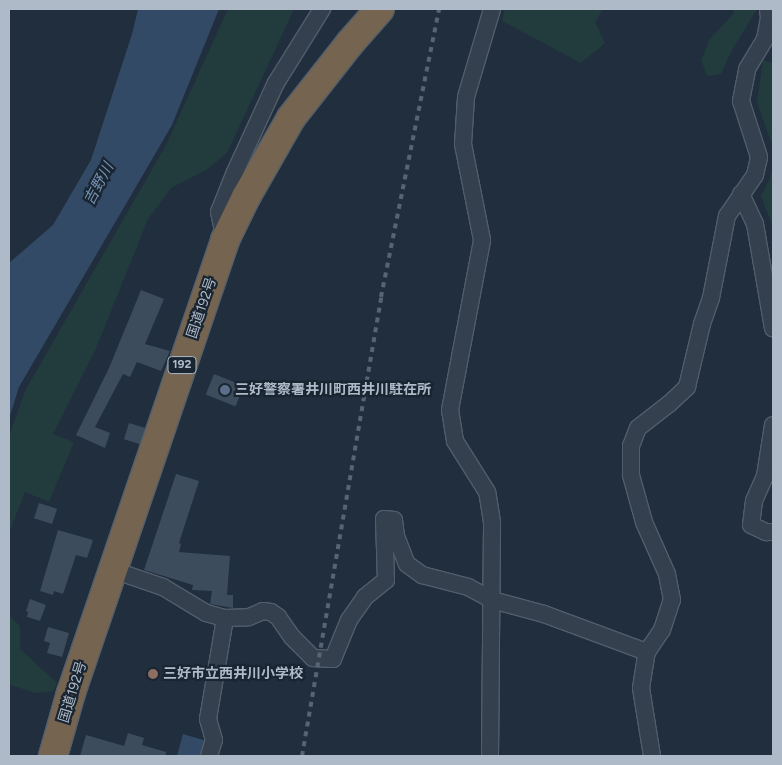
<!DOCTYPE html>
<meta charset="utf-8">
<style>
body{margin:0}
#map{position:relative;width:782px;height:765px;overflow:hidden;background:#202e3d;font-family:Figtree,"Noto Sans JP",sans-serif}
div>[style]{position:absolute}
.green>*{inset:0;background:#223c3e}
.water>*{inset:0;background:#324a66}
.building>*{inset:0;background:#3c4c5d;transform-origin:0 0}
.roads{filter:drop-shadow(1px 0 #525d6b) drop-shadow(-1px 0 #525d6b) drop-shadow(0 1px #525d6b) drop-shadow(0 -1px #525d6b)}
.street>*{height:16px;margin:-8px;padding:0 8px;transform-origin:8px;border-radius:8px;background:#34404d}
.highway>*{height:28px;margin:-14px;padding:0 14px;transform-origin:14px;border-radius:14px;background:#746450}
.rail>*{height:4px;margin-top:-2px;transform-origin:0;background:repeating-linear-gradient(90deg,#566474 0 5px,transparent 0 10px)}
.dots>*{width:14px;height:14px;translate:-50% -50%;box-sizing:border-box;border:2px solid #1a2532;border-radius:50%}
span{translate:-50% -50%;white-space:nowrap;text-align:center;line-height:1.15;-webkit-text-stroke:4.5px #1a2532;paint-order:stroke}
.shield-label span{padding:1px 4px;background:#1a2532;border:1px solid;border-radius:4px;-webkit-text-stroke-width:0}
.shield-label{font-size:12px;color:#afbac9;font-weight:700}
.street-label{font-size:14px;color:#afbac9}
.poi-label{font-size:14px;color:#afbac9;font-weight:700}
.left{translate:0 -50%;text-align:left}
.water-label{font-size:15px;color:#7493b3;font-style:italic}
.frame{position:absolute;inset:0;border:10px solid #afbac9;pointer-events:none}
</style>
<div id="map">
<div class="green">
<div style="clip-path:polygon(228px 9px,294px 9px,227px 153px,206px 170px,171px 188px,148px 219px,97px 346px,53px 434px,74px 442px,49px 502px,25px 492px,9px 533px,9px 436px,26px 389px,166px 145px)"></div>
<div style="clip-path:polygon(505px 9px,603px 9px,595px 22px,605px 43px,581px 63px,502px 21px)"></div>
<div style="clip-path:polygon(733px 9px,757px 9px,731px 52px,721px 74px,708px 76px,701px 61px,709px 40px,734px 13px)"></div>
<div style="clip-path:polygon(763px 60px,773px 63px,773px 147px,757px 103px)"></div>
<div style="clip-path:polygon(773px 165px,773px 228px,761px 196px,770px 178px)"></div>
<div style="clip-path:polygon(9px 615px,20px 626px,20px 649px,57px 683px,53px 691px,36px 693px,10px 685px,9px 687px)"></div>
</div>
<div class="water">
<div style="clip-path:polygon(138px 9px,219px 9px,172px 125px,19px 387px,9px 419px,9px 263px,53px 225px,91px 160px,132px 34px)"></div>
<div style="clip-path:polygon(183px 734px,207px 741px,203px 756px,177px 756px)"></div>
</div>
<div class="building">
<div style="clip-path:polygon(141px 290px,164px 299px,145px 344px,170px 351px,161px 371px,137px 362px,130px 377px,123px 374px,95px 427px,110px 433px,105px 448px,76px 435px,109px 368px)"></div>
<div style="left:214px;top:374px;width:32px;height:22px;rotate:22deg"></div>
<div style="left:129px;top:423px;width:17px;height:17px;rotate:17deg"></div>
<div style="clip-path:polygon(176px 474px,199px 481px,179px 543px,181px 544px,179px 552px,230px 556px,227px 595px,233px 595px,233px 608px,210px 604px,212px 591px,192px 590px,193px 585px,144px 570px)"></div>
<div style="left:39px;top:503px;width:19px;height:16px;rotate:18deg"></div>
<div style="clip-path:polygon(58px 530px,93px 540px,87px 558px,76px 555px,63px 594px,54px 591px,53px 595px,40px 591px)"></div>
<div style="clip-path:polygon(30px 599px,46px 605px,40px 621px,27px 617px,28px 612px,26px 611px)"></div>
<div style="clip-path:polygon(48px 627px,69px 633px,62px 657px,47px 653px,50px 643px,44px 641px)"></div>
<div style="clip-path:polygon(128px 733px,144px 738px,142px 745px,166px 752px,166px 756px,80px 756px,86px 735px,124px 746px)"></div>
</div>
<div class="roads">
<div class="street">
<div style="left:741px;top:194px;width:33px;rotate:65deg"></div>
<div style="left:755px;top:224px;width:106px;rotate:80.2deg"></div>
<div style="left:225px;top:240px;width:29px;rotate:-102deg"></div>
<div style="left:219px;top:212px;width:43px;rotate:-68.2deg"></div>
<div style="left:235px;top:172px;width:98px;rotate:-65.3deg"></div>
<div style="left:276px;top:83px;width:87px;rotate:-58.1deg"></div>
<div style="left:773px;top:425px;width:52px;rotate:98.9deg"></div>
<div style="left:765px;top:476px;width:27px;rotate:114deg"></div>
<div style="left:754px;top:501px;width:24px;rotate:97deg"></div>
<div style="left:751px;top:525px;width:17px;rotate:25deg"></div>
<div style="left:766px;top:532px;width:7px"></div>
<div style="left:113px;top:570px;width:53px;rotate:18.8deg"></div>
<div style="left:163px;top:587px;width:50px;rotate:31.2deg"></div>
<div style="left:206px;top:613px;width:20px;rotate:15deg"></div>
<div style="left:225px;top:618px;width:24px;rotate:-2deg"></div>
<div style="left:249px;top:617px;width:15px;rotate:-23deg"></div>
<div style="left:263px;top:611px;width:8px;rotate:7deg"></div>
<div style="left:271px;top:612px;width:9px;rotate:36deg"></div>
<div style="left:278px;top:617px;width:24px;rotate:55deg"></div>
<div style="left:292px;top:637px;width:30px;rotate:45deg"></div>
<div style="left:313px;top:658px;width:20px;rotate:3deg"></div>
<div style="left:333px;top:659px;width:42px;rotate:-67.7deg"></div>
<div style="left:349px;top:620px;width:28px;rotate:-55deg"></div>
<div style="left:365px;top:597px;width:27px;rotate:-39deg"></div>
<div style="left:386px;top:580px;width:61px;rotate:-91.9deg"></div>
<div style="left:384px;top:519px;width:10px;rotate:6deg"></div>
<div style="left:394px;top:520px;width:16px;rotate:83deg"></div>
<div style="left:396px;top:536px;width:30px;rotate:69deg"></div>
<div style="left:407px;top:564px;width:19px;rotate:36deg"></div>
<div style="left:422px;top:575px;width:48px;rotate:14.6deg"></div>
<div style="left:468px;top:587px;width:27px;rotate:28deg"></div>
<div style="left:492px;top:600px;width:54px;rotate:15.1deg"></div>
<div style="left:544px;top:614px;width:110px;rotate:20.3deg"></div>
<div style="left:209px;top:756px;width:17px;rotate:-73deg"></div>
<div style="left:214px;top:740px;width:22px;rotate:-106deg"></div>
<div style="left:208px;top:719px;width:102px;rotate:-80.4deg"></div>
<div style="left:490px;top:756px;width:234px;rotate:-89.5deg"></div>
<div style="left:492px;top:522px;width:30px;rotate:-99deg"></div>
<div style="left:487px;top:492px;width:60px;rotate:-122.1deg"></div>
<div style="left:455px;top:441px;width:31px;rotate:-99deg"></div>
<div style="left:450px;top:410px;width:173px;rotate:-79.3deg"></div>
<div style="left:482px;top:240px;width:98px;rotate:-101.2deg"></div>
<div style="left:463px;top:144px;width:47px;rotate:-86.3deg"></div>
<div style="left:466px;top:97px;width:92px;rotate:-73.5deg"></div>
<div style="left:652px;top:756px;width:69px;rotate:-99.2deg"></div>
<div style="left:641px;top:688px;width:36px;rotate:-81deg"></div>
<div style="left:647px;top:652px;width:27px;rotate:-56deg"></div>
<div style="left:662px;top:630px;width:32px;rotate:-72deg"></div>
<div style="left:672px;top:600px;width:26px;rotate:-101deg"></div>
<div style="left:667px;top:574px;width:57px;rotate:-113.9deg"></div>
<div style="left:644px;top:522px;width:49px;rotate:-105.5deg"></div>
<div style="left:631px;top:475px;width:29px;rotate:-90deg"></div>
<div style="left:631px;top:446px;width:19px;rotate:-69deg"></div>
<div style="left:638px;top:428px;width:39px;rotate:-38deg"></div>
<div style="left:669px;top:404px;width:25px;rotate:-43deg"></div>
<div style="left:687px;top:387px;width:65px;rotate:-76.6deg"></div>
<div style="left:702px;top:324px;width:28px;rotate:-71deg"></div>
<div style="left:711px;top:298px;width:84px;rotate:-79deg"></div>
<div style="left:727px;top:216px;width:50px;rotate:-55.7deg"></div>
<div style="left:755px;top:175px;width:18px;rotate:-77deg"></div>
<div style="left:759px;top:157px;width:59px;rotate:-107.8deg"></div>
<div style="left:741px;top:101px;width:33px;rotate:-79deg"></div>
<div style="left:747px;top:69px;width:35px;rotate:-59deg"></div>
<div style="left:765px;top:39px;width:21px;rotate:-79deg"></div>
<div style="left:769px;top:18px;width:9px;rotate:-96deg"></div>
</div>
<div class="highway">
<div style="left:53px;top:756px;width:66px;rotate:-74.1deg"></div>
<div style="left:71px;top:693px;width:478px;rotate:-71.2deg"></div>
<div style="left:225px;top:240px;width:48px;rotate:-64deg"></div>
<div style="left:246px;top:197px;width:91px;rotate:-60.3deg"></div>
<div style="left:291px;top:118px;width:95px;rotate:-51.8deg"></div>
<div style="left:350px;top:43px;width:45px;rotate:-48.6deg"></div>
</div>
</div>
<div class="rail">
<div style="left:302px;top:756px;width:466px;rotate:-80.2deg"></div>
<div style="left:381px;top:297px;width:294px;rotate:-78.6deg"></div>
</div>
<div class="dots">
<div style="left:225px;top:390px;background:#5c6f8a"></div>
<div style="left:153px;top:674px;background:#8d6e63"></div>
</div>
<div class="shield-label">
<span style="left:182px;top:365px">192</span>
</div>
<div class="street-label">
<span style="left:202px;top:308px;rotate:-71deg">国道192号</span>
<span style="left:73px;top:692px;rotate:-73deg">国道192号</span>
</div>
<div class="poi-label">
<span class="left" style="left:235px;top:390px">三好警察署井川町西井川駐在所</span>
<span class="left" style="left:163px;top:674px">三好市立西井川小学校</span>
</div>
<div class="water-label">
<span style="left:99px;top:184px;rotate:-62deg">吉野川</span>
</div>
<div class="frame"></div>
</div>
